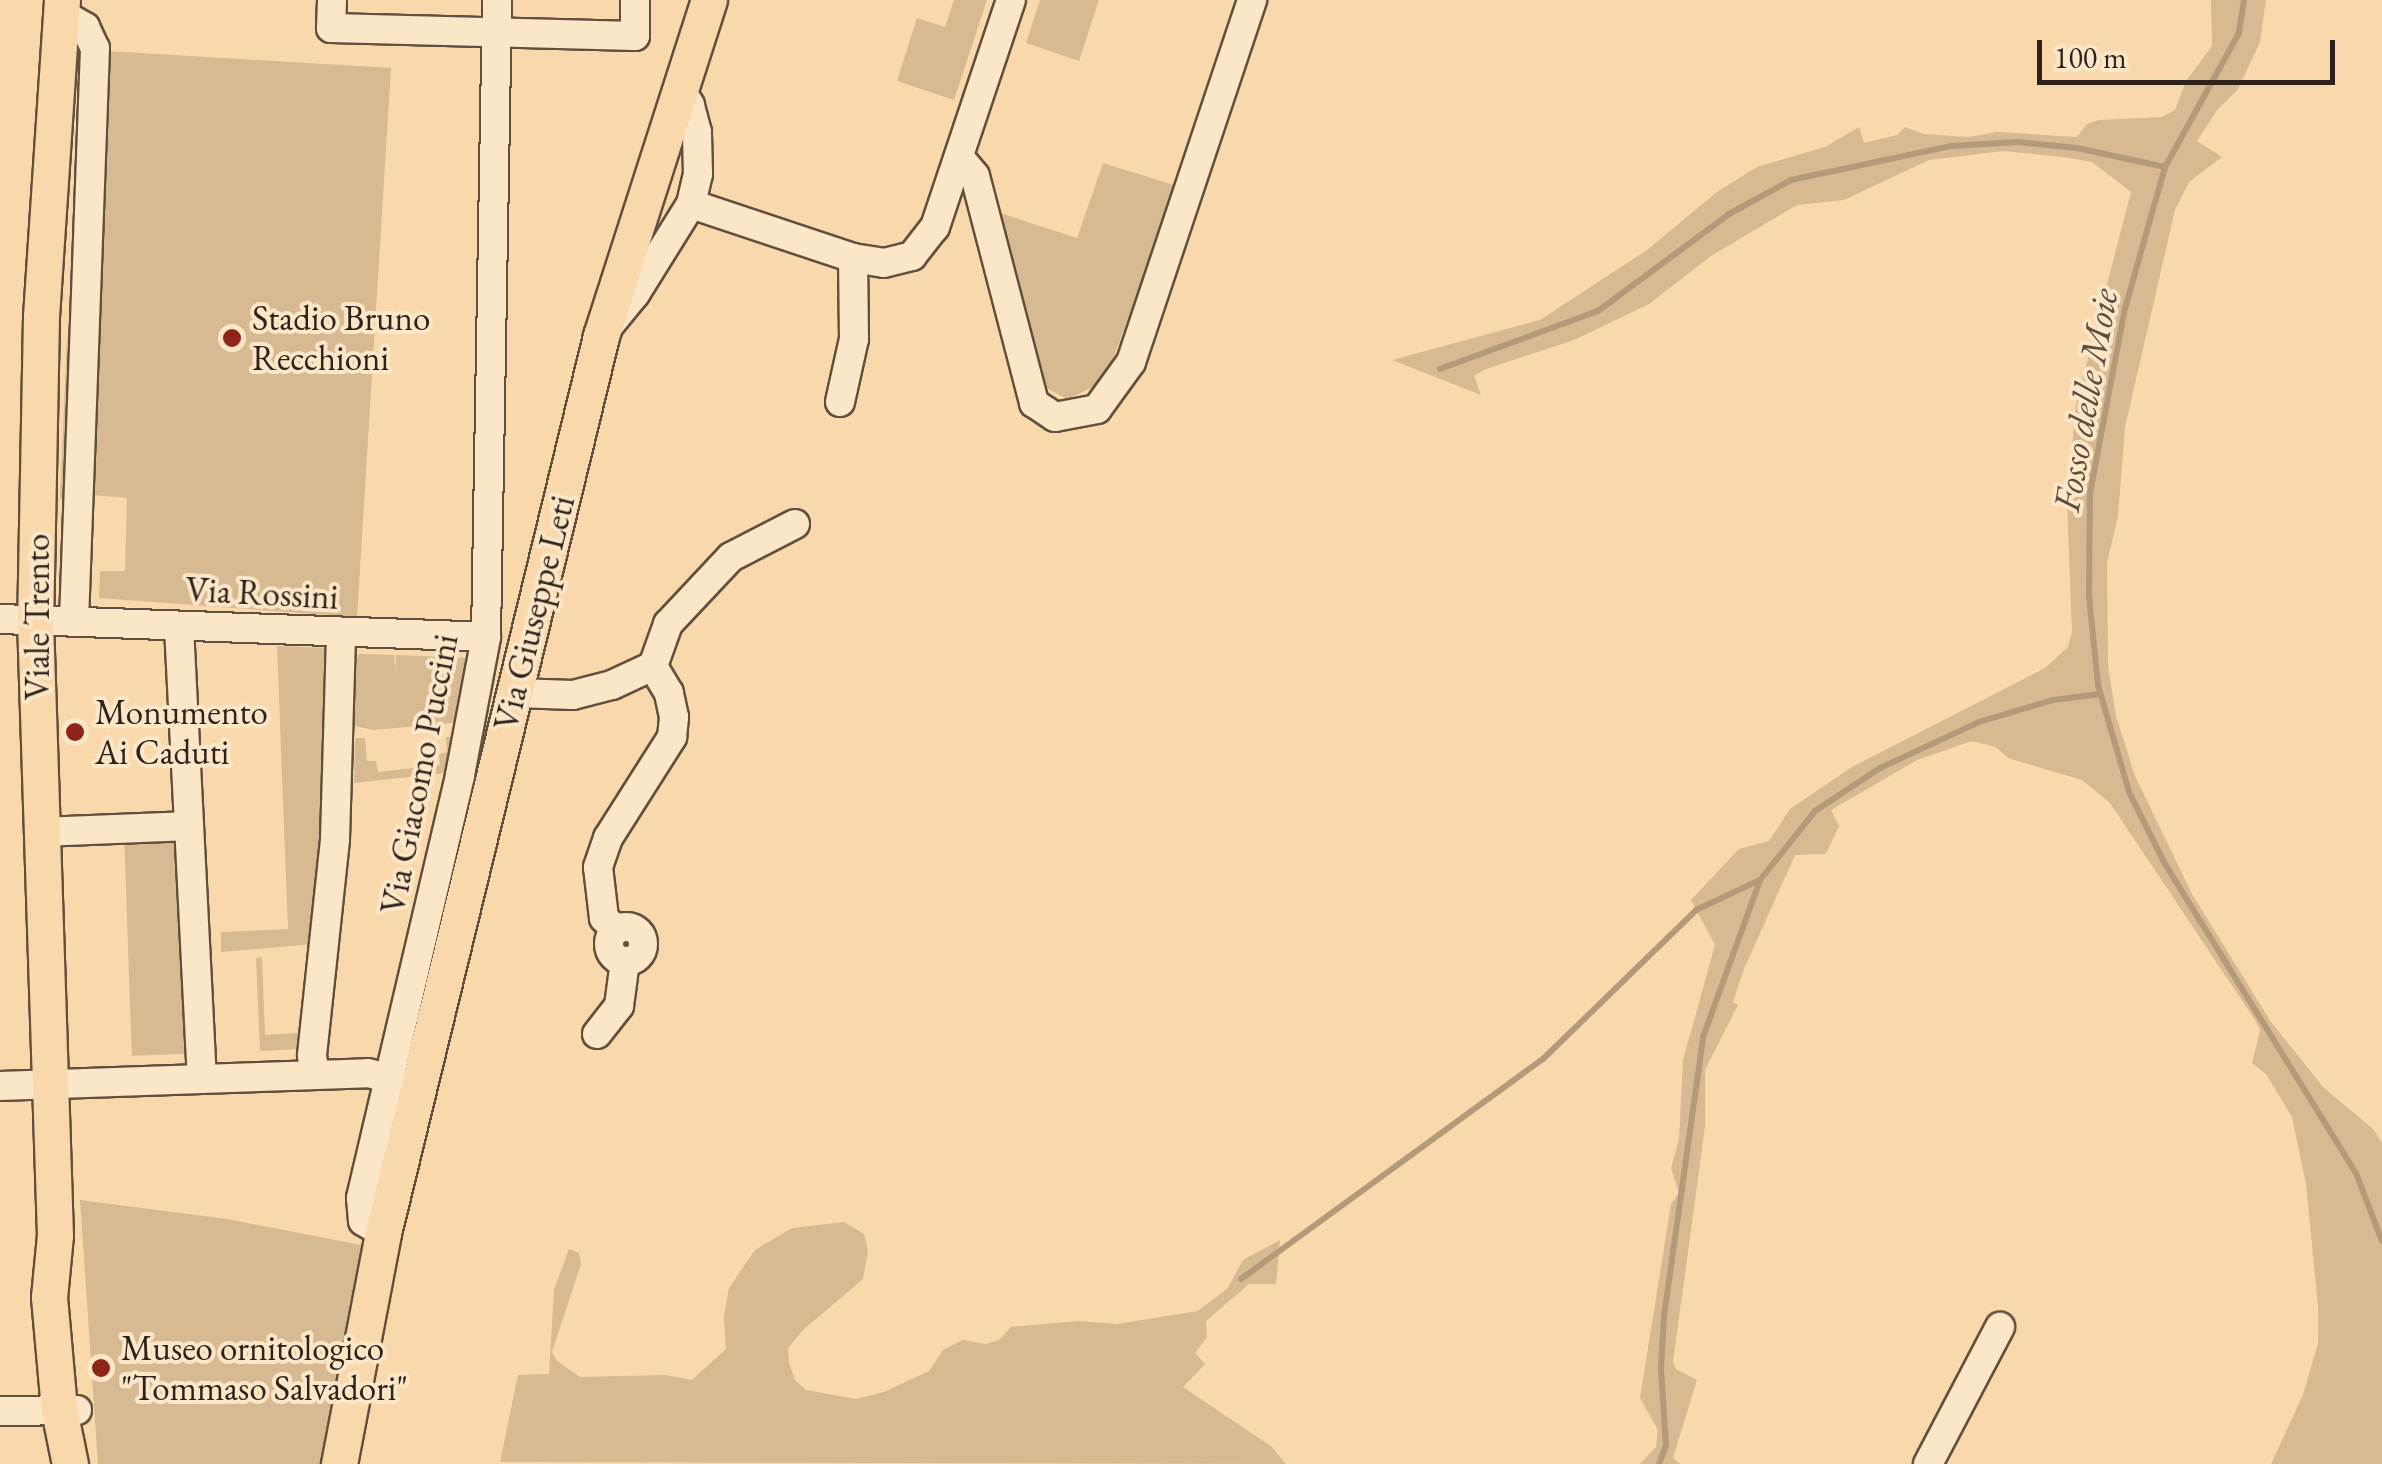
<!DOCTYPE html>
<style>
body{margin:0}
#map{position:relative;width:2382px;height:1464px;overflow:hidden;background:#f9d8ab;font-family:"EB Garamond",serif}
div>[style]{position:absolute}
.green>*{inset:0;background:#d7b992;transform-origin:0 0}
.stream>*{height:6px;margin:-3px;padding:0 3px;transform-origin:3px;border-radius:3px;background:#b49a7a}
.roads{filter:drop-shadow(2px 0 #62503e) drop-shadow(-2px 0 #62503e) drop-shadow(0 2px #62503e) drop-shadow(0 -2px #62503e)}
.minor>*{height:28px;margin:-14px;padding:0 14px;transform-origin:14px;border-radius:14px;background:#fbe6c8}
.minor>.ring{margin:-14px;padding:0;box-sizing:content-box;background:none;border:28px solid #fbe6c8;border-radius:50%}
.major>*{height:35px;margin:-17.5px;padding:0 17.5px;transform-origin:17.5px;border-radius:17.5px;background:#f9d8ab}
.dots>*{width:28px;height:28px;translate:-50% -50%;box-sizing:border-box;border:5px solid #fbe6c8;border-radius:50%}
span{translate:-50% -50%;white-space:nowrap;text-align:center;line-height:1.15;-webkit-text-stroke:8px #fbe6c8;paint-order:stroke}
.poi-label{font-size:35px;color:#2f221a}
.left{translate:0 -50%;text-align:left}
.street-label{font-size:35px;color:#2f221a}
.water-label{font-size:38px;color:#5e4c3c;font-style:italic}
.scale{position:absolute;left:2037px;top:40px;width:298px;height:45px;box-sizing:border-box;border:5px solid #2f221a;border-top:0;padding-left:12px;font-size:30px;line-height:35px;white-space:nowrap;color:#2f221a;-webkit-text-stroke:8px #fbe6c8;paint-order:stroke}
</style>
<div id="map">
<div class="green">
<div style="clip-path:polygon(954px 0,987px 0,954px 100px,897px 81px,917px 18px,945px 27px)"></div>
<div style="clip-path:polygon(1040px 0,1099px 0,1079px 61px,1026px 43px)"></div>
<div style="clip-path:polygon(2211px 0,2266px 0,2260px 42px,2238px 89px,2217px 110px,2197px 141px,2222px 157px,2189px 182px,2175px 210px,2125px 427px,2118px 516px,2107px 563px,2108px 666px,2116px 716px,2135px 776px,2192px 894px,2271px 1022px,2324px 1088px,2373px 1129px,2382px 1143px,2382px 1464px,2271px 1464px,2303px 1395px,2318px 1343px,2318px 1306px,2306px 1184px,2292px 1117px,2266px 1074px,2252px 1063px,2260px 1031px,2257px 1023px,2110px 803px,2082px 780px,2008px 758px,1996px 747px,1972px 741px,1917px 760px,1831px 810px,1839px 826px,1826px 854px,1795px 855px,1744px 969px,1733px 1002px,1738px 1005px,1705px 1070px,1705px 1127px,1673px 1362px,1676px 1369px,1697px 1380px,1673px 1458px,1680px 1464px,1640px 1464px,1656px 1447px,1658px 1430px,1640px 1398px,1671px 1204px,1679px 1193px,1671px 1168px,1679px 1139px,1683px 1060px,1715px 945px,1691px 900px,1739px 849px,1769px 841px,1790px 809px,1852px 767px,2045px 668px,2068px 647px,2072px 632px,2067px 501px,2076px 404px,2131px 192px,2092px 162px,2063px 157px,2003px 151px,1929px 160px,1844px 200px,1797px 205px,1711px 256px,1649px 304px,1574px 340px,1486px 369px,1474px 376px,1481px 395px,1392px 360px,1540px 320px,1647px 250px,1717px 192px,1757px 167px,1825px 147px,1859px 127px,1864px 143px,1897px 135px,1905px 127px,1924px 134px,1968px 137px,1997px 132px,2077px 137px,2087px 124px,2099px 120px,2162px 117px,2175px 110px,2186px 81px,2212px 46px)"></div>
<div style="clip-path:polygon(107px 51px,391px 68px,357px 617px,99px 598px,100px 571px,125px 571px,127px 498px,81px 494px)"></div>
<div style="clip-path:polygon(1103px 163px,1177px 186px,1113px 359px,1095px 386px,1067px 399px,1041px 385px,1030px 365px,1000px 213px,1077px 238px)"></div>
<div style="clip-path:polygon(67px 338px,80px 338px,71px 494px,64px 499px,60px 498px)"></div>
<div style="clip-path:polygon(277px 646px,328px 648px,331px 791px,313px 944px,221px 952px,221px 932px,288px 929px)"></div>
<div style="clip-path:polygon(359px 654px,394px 655px,396px 673px,396px 655px,469px 658px,463px 722px,373px 730px,355px 726px,354px 665px)"></div>
<div style="clip-path:polygon(446px 737px,460px 737px,455px 772px,354px 783px,355px 738px,365px 738px,367px 761px,376px 761px,378px 772px,440px 765px,439px 754px,447px 752px)"></div>
<div style="left:180px;top:830px;width:224px;height:56px;rotate:88deg"></div>
<div style="clip-path:polygon(262px 957px,265px 1035px,308px 1032px,300px 1049px,260px 1051px,256px 958px)"></div>
<div style="clip-path:polygon(80px 1200px,227px 1219px,371px 1247px,327px 1464px,98px 1464px)"></div>
<div style="clip-path:polygon(844px 1222px,864px 1234px,868px 1251px,863px 1279px,804px 1329px,788px 1348px,789px 1363px,795px 1380px,806px 1390px,856px 1399px,884px 1392px,929px 1371px,943px 1350px,963px 1340px,986px 1344px,999px 1340px,1011px 1327px,1078px 1321px,1117px 1324px,1198px 1311px,1227px 1289px,1243px 1260px,1280px 1240px,1276px 1284px,1249px 1284px,1206px 1321px,1207px 1337px,1195px 1353px,1205px 1364px,1183px 1387px,1272px 1447px,1286px 1464px,500px 1462px,518px 1375px,549px 1374px,554px 1290px,569px 1249px,579px 1253px,581px 1264px,552px 1352px,557px 1361px,580px 1377px,665px 1375px,692px 1380px,726px 1349px,724px 1316px,729px 1288px,755px 1250px,792px 1228px)"></div>
</div>
<div class="stream">
<div style="left:2244px;top:0;width:33px;rotate:99deg"></div>
<div style="left:2239px;top:33px;width:153px;rotate:118.9deg"></div>
<div style="left:2165px;top:167px;width:147px;rotate:105.8deg"></div>
<div style="left:2125px;top:308px;width:189px;rotate:100.7deg"></div>
<div style="left:2090px;top:494px;width:102px;rotate:90.6deg"></div>
<div style="left:2089px;top:596px;width:89px;rotate:84.2deg"></div>
<div style="left:2098px;top:685px;width:111px;rotate:73.8deg"></div>
<div style="left:2129px;top:792px;width:80px;rotate:63.4deg"></div>
<div style="left:2165px;top:864px;width:363px;rotate:58.3deg"></div>
<div style="left:2356px;top:1173px;width:73px;rotate:69.1deg"></div>
<div style="left:1440px;top:369px;width:168px;rotate:-20.2deg"></div>
<div style="left:1598px;top:311px;width:163px;rotate:-36.5deg"></div>
<div style="left:1729px;top:214px;width:71px;rotate:-28.7deg"></div>
<div style="left:1791px;top:180px;width:164px;rotate:-12deg"></div>
<div style="left:1951px;top:146px;width:67px;rotate:-3.4deg"></div>
<div style="left:2018px;top:142px;width:59px;rotate:5.8deg"></div>
<div style="left:2077px;top:148px;width:90px;rotate:12.2deg"></div>
<div style="left:1241px;top:1279px;width:374px;rotate:-36.1deg"></div>
<div style="left:1543px;top:1059px;width:214px;rotate:-44.2deg"></div>
<div style="left:1696px;top:910px;width:71px;rotate:-25.1deg"></div>
<div style="left:1659px;top:1464px;width:19px;rotate:-69deg"></div>
<div style="left:1666px;top:1446px;width:78px;rotate:-93.7deg"></div>
<div style="left:1661px;top:1368px;width:52px;rotate:-86.7deg"></div>
<div style="left:1664px;top:1316px;width:282px;rotate:-82deg"></div>
<div style="left:1703px;top:1037px;width:167px;rotate:-70deg"></div>
<div style="left:1760px;top:880px;width:88px;rotate:-51.4deg"></div>
<div style="left:1815px;top:811px;width:78px;rotate:-33.5deg"></div>
<div style="left:1880px;top:768px;width:109px;rotate:-24.9deg"></div>
<div style="left:1979px;top:722px;width:77px;rotate:-16.6deg"></div>
<div style="left:2053px;top:700px;width:47px;rotate:-7.3deg"></div>
</div>
<div class="roads">
<div class="minor">
<div style="left:332px;top:0;width:28px;rotate:92deg"></div>
<div style="left:331px;top:28px;width:304px;rotate:1.5deg"></div>
<div style="left:635px;top:36px;width:36px;rotate:-90deg"></div>
<div style="left:61px;top:13px;width:28px;rotate:30deg"></div>
<div style="left:85px;top:27px;width:23px;rotate:65deg"></div>
<div style="left:95px;top:48px;width:574px;rotate:92.1deg"></div>
<div style="left:960px;top:158px;width:23px;rotate:50deg"></div>
<div style="left:975px;top:176px;width:235px;rotate:75.4deg"></div>
<div style="left:1034px;top:403px;width:25px;rotate:34deg"></div>
<div style="left:1055px;top:417px;width:43px;rotate:-10.8deg"></div>
<div style="left:1097px;top:409px;width:58px;rotate:-54.1deg"></div>
<div style="left:1131px;top:362px;width:382px;rotate:-71.5deg"></div>
<div style="left:691px;top:204px;width:171px;rotate:18.4deg"></div>
<div style="left:853px;top:258px;width:31px;rotate:9deg"></div>
<div style="left:884px;top:263px;width:29px;rotate:-14deg"></div>
<div style="left:912px;top:256px;width:37px;rotate:-52deg"></div>
<div style="left:935px;top:227px;width:239px;rotate:-71.5deg"></div>
<div style="left:608px;top:327px;width:43px;rotate:-50.7deg"></div>
<div style="left:635px;top:294px;width:106px;rotate:-58.1deg"></div>
<div style="left:691px;top:204px;width:31px;rotate:-77deg"></div>
<div style="left:698px;top:174px;width:42px;rotate:-91.4deg"></div>
<div style="left:697px;top:132px;width:28px;rotate:-105deg"></div>
<div style="left:690px;top:105px;width:19px;rotate:-122deg"></div>
<div style="left:840px;top:402px;width:65px;rotate:-77.5deg"></div>
<div style="left:854px;top:339px;width:81px;rotate:-90.7deg"></div>
<div style="left:0;top:619px;width:486px;rotate:2.1deg"></div>
<div style="left:179px;top:627px;width:452px;rotate:87.1deg"></div>
<div style="left:516px;top:693px;width:57px;rotate:2deg"></div>
<div style="left:573px;top:695px;width:40px;rotate:-14.4deg"></div>
<div style="left:612px;top:685px;width:45px;rotate:-24.9deg"></div>
<div style="left:653px;top:666px;width:45px;rotate:-70.3deg"></div>
<div style="left:668px;top:624px;width:92px;rotate:-46.8deg"></div>
<div style="left:731px;top:557px;width:72px;rotate:-27.3deg"></div>
<div style="left:42px;top:832px;width:147px;rotate:-2.3deg"></div>
<div class="ring" style="left:609px;top:927px;width:6px;height:6px"></div>
<div style="left:616px;top:930px;width:17px;rotate:-135deg"></div>
<div style="left:604px;top:918px;width:51px;rotate:-96.7deg"></div>
<div style="left:598px;top:867px;width:31px;rotate:-71deg"></div>
<div style="left:608px;top:838px;width:120px;rotate:-57.6deg"></div>
<div style="left:672px;top:737px;width:20px;rotate:-84deg"></div>
<div style="left:674px;top:717px;width:25px;rotate:-102deg"></div>
<div style="left:669px;top:693px;width:31px;rotate:-121deg"></div>
<div style="left:597px;top:1034px;width:36px;rotate:-52deg"></div>
<div style="left:619px;top:1006px;width:45px;rotate:-82.4deg"></div>
<div style="left:315px;top:1075px;width:20px;rotate:-99deg"></div>
<div style="left:312px;top:1055px;width:217px;rotate:-83.9deg"></div>
<div style="left:335px;top:839px;width:204px;rotate:-88.3deg"></div>
<div style="left:0;top:1086px;width:368px;rotate:-2deg"></div>
<div style="left:368px;top:1073px;width:25px;rotate:14deg"></div>
<div style="left:383px;top:1233px;width:23px;rotate:-149deg"></div>
<div style="left:363px;top:1221px;width:23px;rotate:-95deg"></div>
<div style="left:361px;top:1198px;width:434px;rotate:-76.8deg"></div>
<div style="left:460px;top:775px;width:140px;rotate:-79.3deg"></div>
<div style="left:486px;top:637px;width:637px;rotate:-89.01deg"></div>
<div style="left:0;top:1411px;width:77px;rotate:-0.7deg"></div>
<div style="left:1928px;top:1464px;width:155px;rotate:-62.3deg"></div>
</div>
<div class="major">
<div style="left:62px;top:0;width:318px;rotate:93.8deg"></div>
<div style="left:41px;top:317px;width:303px;rotate:91.1deg"></div>
<div style="left:35px;top:620px;width:615px;rotate:88.14deg"></div>
<div style="left:55px;top:1235px;width:62px;rotate:95.5deg"></div>
<div style="left:49px;top:1297px;width:113px;rotate:84.9deg"></div>
<div style="left:59px;top:1410px;width:55px;rotate:78.5deg"></div>
<div style="left:339px;top:1464px;width:235px;rotate:-79.2deg"></div>
<div style="left:383px;top:1233px;width:923px;rotate:-76.34deg"></div>
<div style="left:601px;top:336px;width:353px;rotate:-72.2deg"></div>
</div>
</div>
<div class="dots">
<div style="left:232px;top:338px;background:#8f2418"></div>
<div style="left:75px;top:732px;background:#8f2418"></div>
<div style="left:101px;top:1368px;background:#8f2418"></div>
</div>
<div class="poi-label">
<span class="left" style="left:252px;top:338px">Stadio Bruno<br>Recchioni</span>
<span class="left" style="left:95px;top:732px">Monumento<br>Ai Caduti</span>
<span class="left" style="left:121px;top:1368px">Museo ornitologico<br>"Tommaso Salvadori"</span>
</div>
<div class="street-label">
<span style="left:262px;top:593px;rotate:3deg">Via Rossini</span>
<span style="left:534px;top:613px;rotate:-76deg">Via Giuseppe Leti</span>
<span style="left:37px;top:617px;rotate:-90deg">Viale Trento</span>
<span style="left:419px;top:774px;rotate:-79deg">Via Giacomo Puccini</span>
</div>
<div class="water-label">
<span style="left:2085px;top:400px;rotate:-80deg">Fosso delle Moie</span>
</div>
<div class="scale">100 m</div>
</div>
